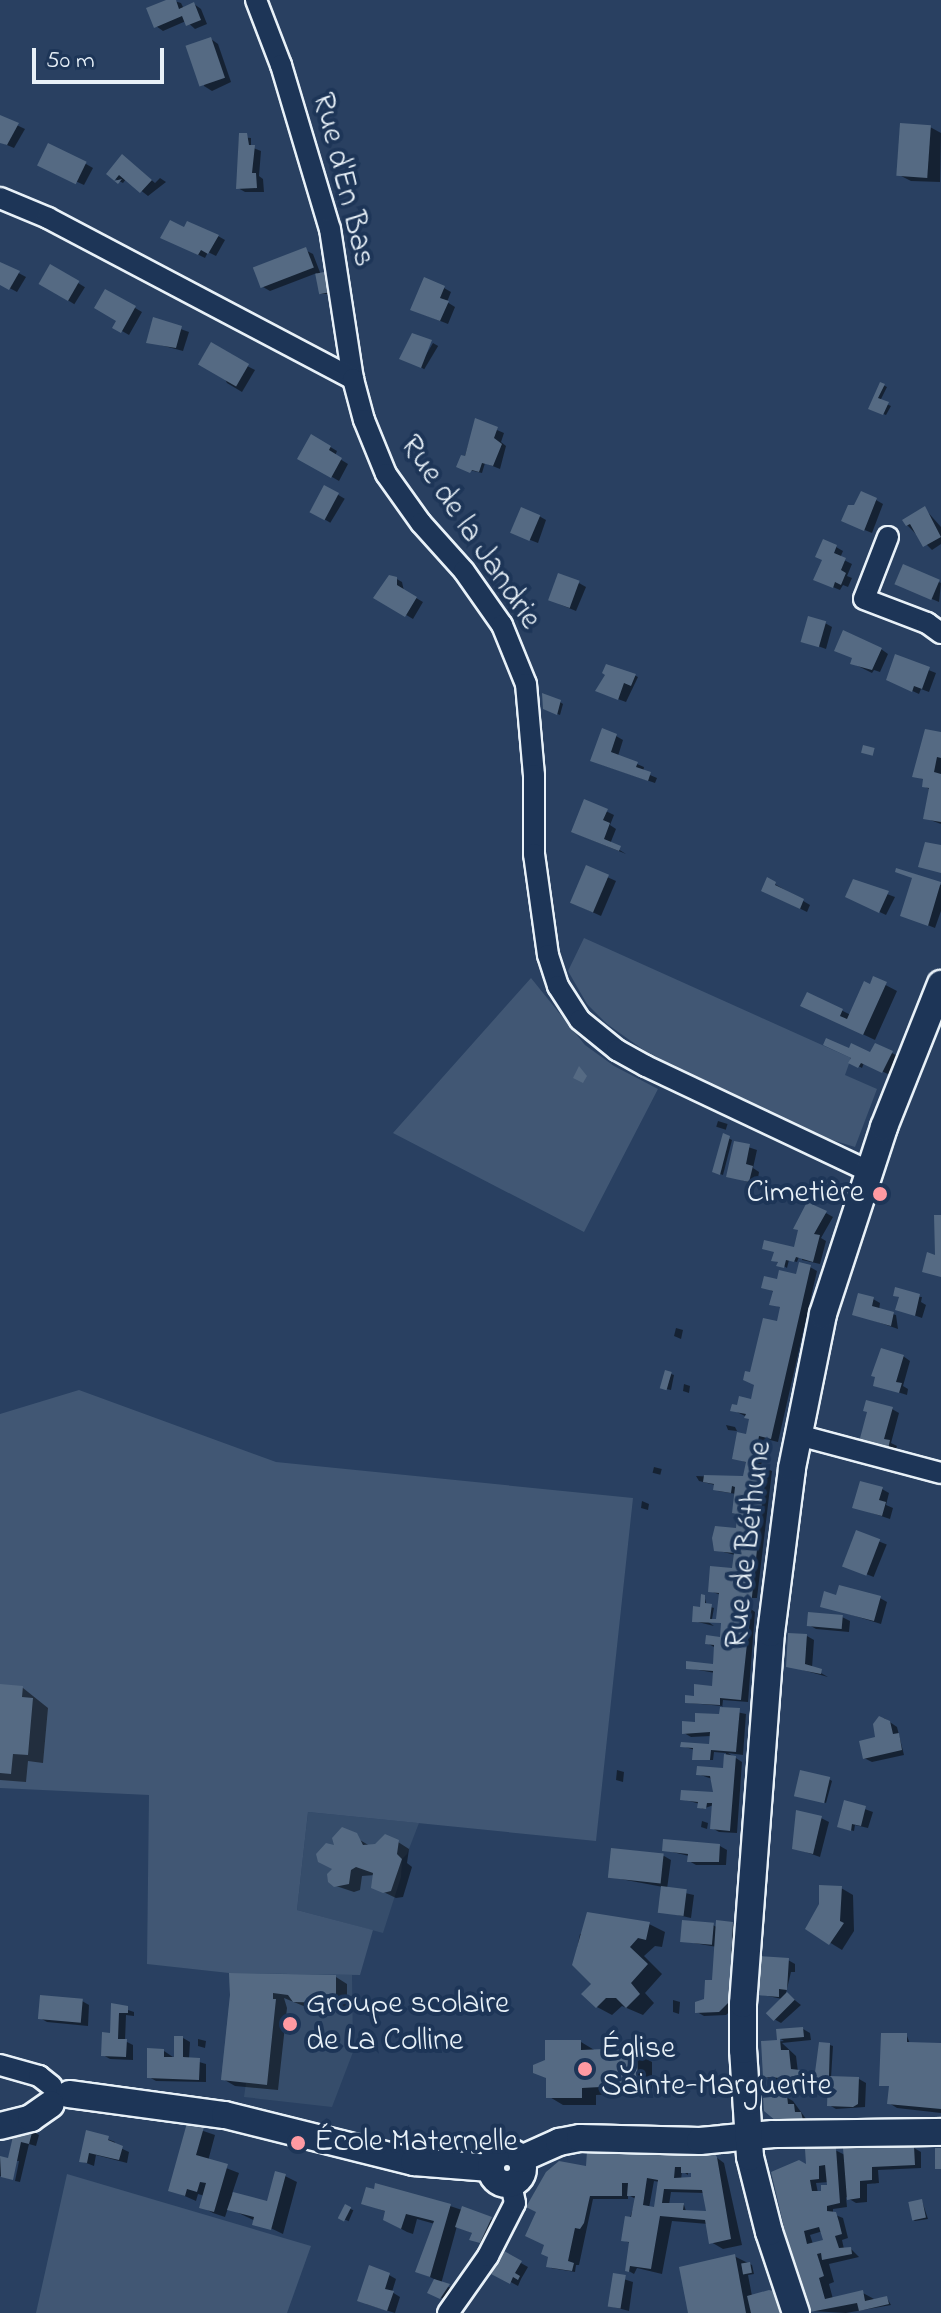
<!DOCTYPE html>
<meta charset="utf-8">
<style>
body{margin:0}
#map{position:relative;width:941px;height:2313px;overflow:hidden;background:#294061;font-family:"Indie Flower",sans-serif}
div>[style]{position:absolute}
.built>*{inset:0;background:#364d6b}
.green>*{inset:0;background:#415774}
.shadow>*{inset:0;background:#0007;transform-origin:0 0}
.building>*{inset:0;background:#556a83;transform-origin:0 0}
.roads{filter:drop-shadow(2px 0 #e8f1f8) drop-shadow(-2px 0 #e8f1f8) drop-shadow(0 2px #e8f1f8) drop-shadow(0 -2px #e8f1f8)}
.minor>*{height:20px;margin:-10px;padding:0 10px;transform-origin:10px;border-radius:10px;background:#1d3557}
.tertiary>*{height:26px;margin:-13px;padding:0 13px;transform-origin:13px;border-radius:13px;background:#1d3557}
.tertiary>.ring{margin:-13px;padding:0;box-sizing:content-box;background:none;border:26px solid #1d3557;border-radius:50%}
.dots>*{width:22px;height:22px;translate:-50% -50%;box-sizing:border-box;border:4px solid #1d3557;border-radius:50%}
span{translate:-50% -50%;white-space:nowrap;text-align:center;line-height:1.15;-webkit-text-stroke:8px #1d3557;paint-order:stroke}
.street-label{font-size:32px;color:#e8f1f8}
.poi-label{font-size:32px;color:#e8f1f8}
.right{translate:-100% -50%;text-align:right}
.left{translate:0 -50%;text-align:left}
.scale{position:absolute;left:32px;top:48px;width:132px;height:36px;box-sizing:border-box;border:4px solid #e8f1f8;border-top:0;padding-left:10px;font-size:24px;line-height:28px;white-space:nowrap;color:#e8f1f8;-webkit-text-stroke:6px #1d3557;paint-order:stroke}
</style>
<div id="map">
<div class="built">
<div style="clip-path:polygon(308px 1812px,419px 1823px,407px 1854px,402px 1859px,401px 1877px,383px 1933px,297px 1910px)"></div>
<div style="clip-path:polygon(229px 1973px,352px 1975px,353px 2052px,332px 2107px,244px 2097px,246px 2083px,221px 2080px,230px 1996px)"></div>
</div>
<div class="green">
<div style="clip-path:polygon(584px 938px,851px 1058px,845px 1075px,877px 1089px,855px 1147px,806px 1132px,652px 1056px,607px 1024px,587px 1004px,568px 971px)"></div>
<div style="clip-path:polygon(531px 978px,585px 1045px,614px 1066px,658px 1089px,584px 1232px,393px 1133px)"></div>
<div style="clip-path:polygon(79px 1390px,276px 1462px,633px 1498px,596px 1841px,308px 1812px,297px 1910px,373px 1930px,360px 1975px,229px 1973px,147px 1964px,149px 1795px,0 1788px,0 1414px)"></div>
<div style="clip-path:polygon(67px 2174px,311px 2246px,287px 2313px,36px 2313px)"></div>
</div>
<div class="shadow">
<div style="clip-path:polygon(171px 0,181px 3px,184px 9px,194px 4px,201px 9px,207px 24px,195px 29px,186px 21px,163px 31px,156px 26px)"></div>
<div style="clip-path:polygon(211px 39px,218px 44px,231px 82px,212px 91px,204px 86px)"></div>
<div style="clip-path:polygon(0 117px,25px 129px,14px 148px,0 142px)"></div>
<div style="clip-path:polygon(930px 127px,941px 133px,940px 182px,911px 181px,899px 175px)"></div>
<div style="clip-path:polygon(239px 137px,251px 138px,251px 147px,261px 151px,259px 176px,263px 179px,264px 192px,245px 192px,238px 188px)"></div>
<div style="clip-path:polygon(129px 161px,155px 183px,160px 178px,166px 182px,148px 196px,126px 179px,123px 183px,115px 179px)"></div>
<div style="clip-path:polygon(86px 164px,93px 168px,84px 185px,47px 168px)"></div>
<div style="clip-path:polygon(185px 230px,218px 236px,225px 240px,216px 256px,208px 252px,205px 258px,170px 241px)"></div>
<div style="clip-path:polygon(305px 250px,313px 254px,321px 275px,326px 276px,330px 294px,321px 294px,317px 273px,270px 291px,263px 287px)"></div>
<div style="clip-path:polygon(0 263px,26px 277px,17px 292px,0 283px)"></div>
<div style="left:51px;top:266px;width:40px;height:20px;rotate:32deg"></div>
<div style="clip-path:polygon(444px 288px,451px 292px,447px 302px,455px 307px,448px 324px,420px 313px)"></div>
<div style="clip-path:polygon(106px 291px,142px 312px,129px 335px,115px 327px,119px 320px)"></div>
<div style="clip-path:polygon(155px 320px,189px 332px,183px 351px,149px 342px)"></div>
<div style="left:433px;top:343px;width:6px;height:27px;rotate:31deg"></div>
<div style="clip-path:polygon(210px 347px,255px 370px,242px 392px,227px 383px)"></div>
<div style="clip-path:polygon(881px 384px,887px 387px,880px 401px,891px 406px,886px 415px,873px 410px)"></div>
<div style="clip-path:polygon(476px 421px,504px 433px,501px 442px,506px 446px,500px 469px,485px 463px,482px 473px,461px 468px)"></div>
<div style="clip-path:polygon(312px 436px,337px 451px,335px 456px,348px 464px,339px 481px,299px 458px)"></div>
<div style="left:325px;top:487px;width:23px;height:28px;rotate:31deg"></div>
<div style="clip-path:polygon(876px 500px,883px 504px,872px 533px,850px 524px,856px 508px)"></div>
<div style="clip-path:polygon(925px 509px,941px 527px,941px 544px,932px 550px,907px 525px)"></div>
<div style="clip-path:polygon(539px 516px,546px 520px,538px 543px,520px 536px)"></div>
<div style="clip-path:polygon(836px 547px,843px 551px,840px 558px,852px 564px,847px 576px,852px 578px,848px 587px,843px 585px,840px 590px,823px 583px)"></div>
<div style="clip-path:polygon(904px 567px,941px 583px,939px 602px,904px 587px)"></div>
<div style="clip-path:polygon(395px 578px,402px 582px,404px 591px,423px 602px,413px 619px,376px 597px)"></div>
<div style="clip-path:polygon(579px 583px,586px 587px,576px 611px,559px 604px)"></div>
<div style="clip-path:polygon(825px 623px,832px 627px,826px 649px,804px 641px)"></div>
<div style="clip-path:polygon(881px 649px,888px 654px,880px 672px,874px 670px,872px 673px,852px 663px)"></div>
<div style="clip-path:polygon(896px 657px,936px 673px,929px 692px,921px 689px,919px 694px,895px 683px)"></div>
<div style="clip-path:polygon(628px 672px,638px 677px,626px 702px,604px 694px)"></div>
<div style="clip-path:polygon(560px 702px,563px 704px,560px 715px,548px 710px)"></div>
<div style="clip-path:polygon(941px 734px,941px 824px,925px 818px,931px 790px,924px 786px,925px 780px,915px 776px)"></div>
<div style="clip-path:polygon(616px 736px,623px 740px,618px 756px,644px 767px,643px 772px,657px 778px,655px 783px,600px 764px)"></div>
<div style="clip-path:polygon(585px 801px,614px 815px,610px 825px,616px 829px,610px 844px,626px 854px,580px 835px)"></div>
<div style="clip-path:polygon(587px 868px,616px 881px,601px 916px,581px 907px)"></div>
<div style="clip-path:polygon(898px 870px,941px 885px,941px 911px,935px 928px,902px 915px,914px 879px)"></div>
<div style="clip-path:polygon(768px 880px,810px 905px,807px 912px,770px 894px)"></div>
<div style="clip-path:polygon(854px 882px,895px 897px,886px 915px,854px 900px)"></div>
<div style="clip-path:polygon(874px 979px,897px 991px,875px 1040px,814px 1011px,808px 994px,851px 1015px)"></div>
<div style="clip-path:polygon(850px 1051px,871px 1055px,892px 1053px,899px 1057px,890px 1075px,864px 1063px,862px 1068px,851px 1062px)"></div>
<div style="left:718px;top:1121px;width:10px;height:6px;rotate:17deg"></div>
<div style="clip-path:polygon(724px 1136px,732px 1140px,723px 1175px,717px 1173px)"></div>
<div style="clip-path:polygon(736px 1143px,757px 1150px,753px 1168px,759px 1172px,757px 1185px,729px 1176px)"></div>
<div style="clip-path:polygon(826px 1213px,833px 1217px,821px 1238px,826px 1241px,820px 1264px,802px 1260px,803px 1255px,800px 1254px,797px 1262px,789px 1260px,787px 1268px,774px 1260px,776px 1250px,764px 1248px,795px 1250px)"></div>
<div style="clip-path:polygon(810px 1267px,817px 1271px,778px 1442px,766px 1439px,761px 1466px,772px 1471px,757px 1598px,752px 1598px,751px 1609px,755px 1612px,748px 1702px,723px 1700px,722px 1709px,746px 1714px,743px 1755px,728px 1753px,742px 1762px,737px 1833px,719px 1832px,712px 1828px,714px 1805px,702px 1809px,700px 1804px,682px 1799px,715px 1794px,712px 1779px,698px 1774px,725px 1770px,726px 1753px,714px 1752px,713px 1760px,697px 1760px,695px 1750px,682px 1746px,711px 1746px,711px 1736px,691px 1737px,684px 1733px,697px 1724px,721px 1716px,722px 1706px,690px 1703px,714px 1688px,715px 1673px,688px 1668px,715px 1666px,714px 1647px,707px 1643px,721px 1639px,721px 1595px,710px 1591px,734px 1570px,735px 1555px,716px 1550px,738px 1531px,739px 1515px,734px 1512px,736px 1494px,718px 1491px,715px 1485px,699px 1481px,696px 1476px,745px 1478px,748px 1463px,734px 1458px,747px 1436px,751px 1419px,733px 1410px,753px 1401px,756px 1384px,752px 1375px,779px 1324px,782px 1308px,772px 1304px,774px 1292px,764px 1287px,798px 1277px)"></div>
<div style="clip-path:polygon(896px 1295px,922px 1297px,921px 1302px,926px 1305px,922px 1318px,897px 1309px,900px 1298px)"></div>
<div style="clip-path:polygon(873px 1299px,880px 1303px,879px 1310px,896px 1315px,898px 1329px,855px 1314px)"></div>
<div style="clip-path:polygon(676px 1328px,683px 1330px,681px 1339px,674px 1336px)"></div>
<div style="clip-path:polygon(903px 1356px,910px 1361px,903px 1386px,908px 1389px,907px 1395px,875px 1385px,877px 1377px)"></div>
<div style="clip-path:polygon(671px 1374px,674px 1375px,671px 1390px,666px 1389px)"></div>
<div style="clip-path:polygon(684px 1384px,690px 1386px,689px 1393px,683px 1391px)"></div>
<div style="clip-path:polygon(892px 1409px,899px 1413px,891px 1443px,897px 1446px,895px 1452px,869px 1445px)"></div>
<div style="clip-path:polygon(726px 1425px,735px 1427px,737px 1431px,728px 1430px)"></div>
<div style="left:654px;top:1467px;width:8px;height:6px;rotate:14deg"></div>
<div style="clip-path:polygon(882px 1489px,889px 1493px,886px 1505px,893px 1508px,890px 1519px,854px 1507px)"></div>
<div style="clip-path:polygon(642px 1501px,649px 1504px,648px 1510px,641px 1508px)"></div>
<div style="left:858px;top:1533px;width:31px;height:35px;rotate:22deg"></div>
<div style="clip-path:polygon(704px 1595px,707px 1606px,714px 1608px,712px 1619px,703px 1618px,714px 1626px,694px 1621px,702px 1609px)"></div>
<div style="clip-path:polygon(838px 1597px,880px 1598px,887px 1602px,881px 1624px,823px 1606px)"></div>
<div style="clip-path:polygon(842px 1617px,850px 1621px,849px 1632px,816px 1629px,809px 1625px)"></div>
<div style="clip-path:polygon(807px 1636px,814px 1640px,812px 1668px,828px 1677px,788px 1666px)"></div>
<div style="clip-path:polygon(0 1686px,23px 1688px,48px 1708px,43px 1763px,28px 1761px,26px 1782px,0 1780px)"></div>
<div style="clip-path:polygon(884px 1718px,897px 1727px,904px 1755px,872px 1762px,864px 1758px,878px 1739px)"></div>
<div style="clip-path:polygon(617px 1770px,624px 1772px,623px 1782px,616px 1780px)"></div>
<div style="clip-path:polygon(829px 1779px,832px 1781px,826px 1803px,796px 1795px)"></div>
<div style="clip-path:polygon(845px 1802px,873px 1812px,868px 1828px,855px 1825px,854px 1831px,842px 1828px)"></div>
<div style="clip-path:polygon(821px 1818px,829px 1822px,820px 1857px,794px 1848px)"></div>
<div style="clip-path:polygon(702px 1821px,708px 1823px,707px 1829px,701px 1827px)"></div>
<div style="clip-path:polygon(343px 1830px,370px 1846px,398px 1842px,409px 1849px,407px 1863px,412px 1867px,403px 1897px,396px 1898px,373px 1887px,375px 1875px,362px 1876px,360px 1890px,354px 1892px,336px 1886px,337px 1847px)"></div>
<div style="clip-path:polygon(720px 1846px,727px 1850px,726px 1865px,696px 1865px,689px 1861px,689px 1856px,664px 1850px)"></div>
<div style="clip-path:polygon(664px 1856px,671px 1860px,667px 1889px,694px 1895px,691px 1918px,660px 1911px,663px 1887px,610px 1877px)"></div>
<div style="clip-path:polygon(841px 1888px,853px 1895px,854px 1931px,842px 1950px,808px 1929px)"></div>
<div style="clip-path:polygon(649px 1924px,665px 1932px,662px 1947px,655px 1946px,644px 1956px,662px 1974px,645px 1993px,654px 2003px,643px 2015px,622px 2006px,612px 2015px,597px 2007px,594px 1984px,574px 1964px,580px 1934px)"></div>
<div style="clip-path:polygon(732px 1924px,739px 1928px,736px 2006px,726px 2015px,704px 2016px,697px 2012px,712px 2001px,717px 1947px,682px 1941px,713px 1925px,718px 1928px)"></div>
<div style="clip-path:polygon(788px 1960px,795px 1964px,795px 1972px,791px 1972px,786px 1993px,801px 2005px,781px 2023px,774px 2019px,782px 1999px,759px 1994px)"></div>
<div style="clip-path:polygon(336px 1977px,347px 1984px,347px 2008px,306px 2007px,284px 1998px,287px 2008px,278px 2090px,235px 2086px,223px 2079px,232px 1995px)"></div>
<div style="clip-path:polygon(673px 2000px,680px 2002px,679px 2014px,673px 2012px)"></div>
<div style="clip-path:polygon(82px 2001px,89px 2005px,88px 2026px,47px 2022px,40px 2018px)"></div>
<div style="clip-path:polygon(113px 2005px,134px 2012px,134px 2016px,126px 2015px,125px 2041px,133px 2045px,133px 2060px,110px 2059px,103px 2055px,112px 2035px)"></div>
<div style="clip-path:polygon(803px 2029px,810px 2033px,811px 2040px,782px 2043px,796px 2056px,798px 2072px,807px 2076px,807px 2082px,772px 2080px,765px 2076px,763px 2043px,784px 2041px,779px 2038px)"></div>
<div style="clip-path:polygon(907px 2036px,910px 2044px,941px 2045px,941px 2113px,897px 2108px,889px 2103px,891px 2086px,881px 2085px)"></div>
<div style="clip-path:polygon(183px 2038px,190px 2042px,189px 2059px,206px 2064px,206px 2082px,156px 2081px,149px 2077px,164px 2051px,176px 2059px)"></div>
<div style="clip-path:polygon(198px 2039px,206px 2041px,205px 2048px,198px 2046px)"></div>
<div style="clip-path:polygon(581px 2042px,596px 2051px,637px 2054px,652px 2062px,652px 2093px,596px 2095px,596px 2105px,563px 2105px,548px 2096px)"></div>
<div style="clip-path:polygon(830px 2045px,833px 2046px,831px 2078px,859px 2079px,866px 2083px,865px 2107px,836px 2109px,829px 2105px,830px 2081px,816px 2079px)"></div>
<div style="clip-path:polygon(786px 2097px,793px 2101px,809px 2123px,785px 2124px,777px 2120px)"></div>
<div style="clip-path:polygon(189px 2126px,215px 2135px,208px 2161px,239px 2173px,232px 2194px,268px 2204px,285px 2176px,297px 2182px,283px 2234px,228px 2208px,225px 2217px,213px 2213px,202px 2207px,205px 2196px,198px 2194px,196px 2201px,171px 2190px)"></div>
<div style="clip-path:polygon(32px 2131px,39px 2135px,36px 2146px,29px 2144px,20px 2182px,15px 2181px,19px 2161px,15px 2161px,11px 2179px,0 2176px,0 2158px,10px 2160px,16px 2134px)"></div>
<div style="clip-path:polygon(88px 2132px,115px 2142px,114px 2145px,129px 2152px,127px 2163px,96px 2155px,94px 2166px,81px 2161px)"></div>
<div style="clip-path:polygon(evenodd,914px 2148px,921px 2152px,921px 2168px,878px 2170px,879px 2183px,867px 2184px,867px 2202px,856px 2203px,846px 2197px,847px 2207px,833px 2209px,833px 2214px,843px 2218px,848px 2238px,842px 2240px,844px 2249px,851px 2249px,859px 2257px,829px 2264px,834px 2282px,829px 2284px,833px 2299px,863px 2293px,874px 2299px,887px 2298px,891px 2305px,846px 2313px,811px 2311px,794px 2260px,808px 2167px,835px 2150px,845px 2155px,914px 2148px,829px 2182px,829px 2187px,818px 2193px,816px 2183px,829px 2182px,914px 2148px,823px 2231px,825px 2241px,813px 2244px,810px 2235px,823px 2231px)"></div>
<div style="clip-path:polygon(evenodd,712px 2154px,724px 2163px,742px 2245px,723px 2249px,711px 2242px,708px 2224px,672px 2221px,662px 2274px,637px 2268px,634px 2274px,627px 2270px,630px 2243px,623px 2240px,636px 2199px,628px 2195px,628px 2199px,593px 2199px,579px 2265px,576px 2265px,575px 2272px,551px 2268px,587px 2168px,712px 2154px,682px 2171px,688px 2175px,688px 2171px,701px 2175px,681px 2180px,682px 2171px,712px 2154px,654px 2181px,660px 2182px,656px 2208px,649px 2208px,654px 2181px,712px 2154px,671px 2192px,704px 2193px,708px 2212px,686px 2211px,684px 2205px,669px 2205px,671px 2192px)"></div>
<div style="clip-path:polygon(922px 2201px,928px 2219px,915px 2221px,912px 2219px)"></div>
<div style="clip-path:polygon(363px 2203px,450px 2206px,498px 2222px,488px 2246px,472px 2239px,474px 2234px,457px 2226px,441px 2284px,451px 2288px,444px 2299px,430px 2292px,436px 2280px,418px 2271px,435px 2224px,417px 2219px,413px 2234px,407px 2232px,396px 2226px,387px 2212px)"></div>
<div style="left:346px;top:2207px;width:8px;height:12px;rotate:23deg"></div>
<div style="clip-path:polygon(505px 2254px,528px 2267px,521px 2279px,526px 2282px,521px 2279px,518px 2286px,494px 2273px)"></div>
<div style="clip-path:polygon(734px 2256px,752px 2265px,754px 2274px,748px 2275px,752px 2296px,772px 2293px,784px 2300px,789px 2313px,690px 2313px)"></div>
<div style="clip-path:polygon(389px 2275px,396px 2279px,392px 2292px,400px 2297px,395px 2313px,366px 2304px)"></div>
<div style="clip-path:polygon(614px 2276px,633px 2282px,629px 2311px,610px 2306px)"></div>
</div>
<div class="building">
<div style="clip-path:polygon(166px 0,176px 0,179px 9px,194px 2px,201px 20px,186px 26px,182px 16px,154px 28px,146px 8px)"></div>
<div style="left:211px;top:37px;width:43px;height:27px;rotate:71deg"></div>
<div style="clip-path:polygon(0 115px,19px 123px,7px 145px,0 143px)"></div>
<div style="left:900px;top:123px;width:31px;height:53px;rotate:4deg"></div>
<div style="clip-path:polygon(239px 133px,247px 133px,249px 145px,255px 145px,252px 173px,256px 173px,257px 188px,236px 189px)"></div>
<div style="left:48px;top:143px;width:43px;height:25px;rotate:26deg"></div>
<div style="clip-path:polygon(122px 154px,152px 180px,140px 193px,119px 175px,114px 181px,122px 179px,118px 184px,106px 174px)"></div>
<div style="clip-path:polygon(170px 220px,184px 227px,187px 221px,219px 235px,208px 254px,201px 250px,198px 255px,160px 238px)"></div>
<div style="left:306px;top:247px;width:22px;height:57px;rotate:69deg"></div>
<div style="clip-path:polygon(0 262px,20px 271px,9px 290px,0 285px)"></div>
<div style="left:50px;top:264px;width:34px;height:23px;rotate:30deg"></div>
<div style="left:324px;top:272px;width:21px;height:9px;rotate:79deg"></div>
<div style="clip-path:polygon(424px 277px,445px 286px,440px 298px,449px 301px,440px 321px,410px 310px)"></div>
<div style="clip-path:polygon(105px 289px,136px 306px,121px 333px,112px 328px,116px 321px,94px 308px)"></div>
<div style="clip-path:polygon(153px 317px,182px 326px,176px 348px,146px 343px)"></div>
<div style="clip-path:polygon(412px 333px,432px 340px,421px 368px,399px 359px)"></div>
<div style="left:211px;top:342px;width:44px;height:26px;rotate:30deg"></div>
<div style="clip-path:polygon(880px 382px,885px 384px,878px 398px,889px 402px,883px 415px,868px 409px)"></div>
<div style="clip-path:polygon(475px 418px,498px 427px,494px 438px,502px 444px,493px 466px,482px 463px,479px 472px,472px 470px,470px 473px,456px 467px,461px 455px,465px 456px)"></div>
<div style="clip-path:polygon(311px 434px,331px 446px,329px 450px,342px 458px,331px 478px,297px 459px)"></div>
<div style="left:324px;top:485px;width:17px;height:31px;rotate:28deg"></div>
<div style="clip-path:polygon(861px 491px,877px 498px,864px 531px,841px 521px,848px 505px,854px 505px)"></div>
<div style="clip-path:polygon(925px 506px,941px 537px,923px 547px,910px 524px,906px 526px,902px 520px)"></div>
<div style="left:521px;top:507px;width:21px;height:28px;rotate:23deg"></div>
<div style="clip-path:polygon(823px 539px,837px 545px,834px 553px,846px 558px,841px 570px,846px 573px,841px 585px,835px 582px,833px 588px,813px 580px,822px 560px,815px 557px)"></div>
<div style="left:903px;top:564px;width:40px;height:22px;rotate:23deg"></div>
<div style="left:558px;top:573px;width:23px;height:29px;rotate:20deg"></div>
<div style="clip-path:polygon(389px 575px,397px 577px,397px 585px,417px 597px,405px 617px,373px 598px)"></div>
<div style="left:808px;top:616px;width:19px;height:27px;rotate:16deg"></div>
<div style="clip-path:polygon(843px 630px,882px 648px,872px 670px,850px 664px,852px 658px,834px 651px)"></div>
<div style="clip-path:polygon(895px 654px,930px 667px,922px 689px,914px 686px,912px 692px,886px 680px)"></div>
<div style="clip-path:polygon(606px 664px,636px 674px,631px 686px,624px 683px,618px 700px,595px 691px,605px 675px,602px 673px)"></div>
<div style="clip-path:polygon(542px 693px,561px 700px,557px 715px,543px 709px)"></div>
<div style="clip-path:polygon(602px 728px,617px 734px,611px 752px,638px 762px,636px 767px,651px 772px,648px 781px,590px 761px)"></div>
<div style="clip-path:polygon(925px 729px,941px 732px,941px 758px,937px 757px,934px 772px,941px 774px,941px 822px,923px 819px,929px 788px,922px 787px,923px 779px,912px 777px)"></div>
<div style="left:863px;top:745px;width:12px;height:8px;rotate:14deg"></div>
<div style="clip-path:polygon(584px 799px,608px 809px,603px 820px,610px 823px,604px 839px,621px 846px,619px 851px,571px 832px)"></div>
<div style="clip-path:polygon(925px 842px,941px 845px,941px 873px,918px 867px)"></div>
<div style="left:586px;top:865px;width:25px;height:41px;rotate:23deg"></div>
<div style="clip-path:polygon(896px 868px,941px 882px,928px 926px,900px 916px,912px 878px,895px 872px)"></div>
<div style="clip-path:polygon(767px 877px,776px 882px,775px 885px,804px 899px,800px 909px,761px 891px)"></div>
<div style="clip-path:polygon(853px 879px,889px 891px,879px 913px,845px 897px)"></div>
<div style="clip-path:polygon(873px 976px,887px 982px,863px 1035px,800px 1006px,807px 992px,843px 1009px,840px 1016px,847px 1019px,864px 981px,870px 984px)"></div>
<div style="clip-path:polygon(826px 1038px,849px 1048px,851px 1043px,870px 1052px,875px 1043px,893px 1051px,882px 1073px,861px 1063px,858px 1068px,848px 1063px,851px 1058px,823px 1045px)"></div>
<div style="clip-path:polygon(579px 1066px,587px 1076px,583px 1083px,573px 1078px)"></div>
<div style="clip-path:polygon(723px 1133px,730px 1136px,720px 1175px,712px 1172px)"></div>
<div style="clip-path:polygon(734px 1141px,750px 1144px,746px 1164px,753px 1166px,749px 1182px,726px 1177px)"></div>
<div style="clip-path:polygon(807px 1202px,827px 1211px,814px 1234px,820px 1235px,813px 1262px,796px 1257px,794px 1262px,786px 1260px,784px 1268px,776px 1266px,778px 1262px,771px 1261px,774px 1252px,762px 1249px,764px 1240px,794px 1247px,798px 1230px,793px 1229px)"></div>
<div style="clip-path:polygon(934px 1215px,941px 1215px,941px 1277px,922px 1272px,927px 1252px,935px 1255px)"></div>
<div style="clip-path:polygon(799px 1262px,811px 1265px,771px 1439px,759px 1436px,754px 1464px,766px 1465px,741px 1700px,720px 1698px,720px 1705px,685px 1703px,685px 1695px,694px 1696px,694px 1684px,712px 1686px,713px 1671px,686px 1669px,686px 1661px,713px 1664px,714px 1645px,705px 1644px,706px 1635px,720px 1637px,721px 1623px,692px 1622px,693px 1606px,700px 1607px,701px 1594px,705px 1595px,705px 1603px,712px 1604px,710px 1619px,716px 1619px,719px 1593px,708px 1592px,710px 1566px,732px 1568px,734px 1553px,714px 1551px,712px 1538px,715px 1526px,736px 1528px,737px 1514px,732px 1513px,735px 1487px,732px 1486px,731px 1493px,713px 1490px,714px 1484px,703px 1482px,704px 1475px,743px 1476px,746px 1462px,732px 1459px,737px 1432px,746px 1434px,749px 1419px,744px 1418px,746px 1414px,730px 1411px,732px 1404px,737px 1405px,739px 1396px,751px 1399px,754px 1385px,743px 1380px,745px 1371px,750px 1372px,763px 1318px,777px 1321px,780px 1307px,769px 1305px,773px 1291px,761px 1288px,764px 1276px,777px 1279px,779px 1270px,796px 1274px)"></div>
<div style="clip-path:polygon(895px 1287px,920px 1294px,915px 1316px,895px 1310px,899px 1297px,893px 1296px)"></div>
<div style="clip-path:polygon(858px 1293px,874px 1297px,872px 1306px,894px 1312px,891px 1326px,852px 1315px)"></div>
<div style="clip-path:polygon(881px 1348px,904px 1355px,896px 1382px,902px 1383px,899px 1393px,873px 1386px,875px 1377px,871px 1376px)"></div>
<div style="left:665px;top:1370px;width:7px;height:19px;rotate:16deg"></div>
<div style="clip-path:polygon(866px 1400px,893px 1407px,884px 1439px,890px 1440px,888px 1449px,859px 1442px,867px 1412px,863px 1411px)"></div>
<div style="clip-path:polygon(860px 1481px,883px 1487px,879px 1500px,886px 1502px,882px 1516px,852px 1508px)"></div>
<div style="left:856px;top:1530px;width:26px;height:39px;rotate:21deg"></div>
<div style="clip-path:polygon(839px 1585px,881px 1596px,874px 1621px,820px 1607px,824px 1591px,836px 1595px)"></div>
<div style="left:808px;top:1612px;width:35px;height:14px;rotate:5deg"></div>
<div style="clip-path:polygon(788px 1633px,807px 1634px,805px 1664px,822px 1669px,821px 1674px,786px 1667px)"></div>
<div style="clip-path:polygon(0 1684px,23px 1686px,22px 1697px,33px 1698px,28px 1755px,13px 1754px,11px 1774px,0 1773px)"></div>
<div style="clip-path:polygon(720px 1707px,740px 1708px,736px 1752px,711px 1750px,710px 1760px,692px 1760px,693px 1748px,680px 1747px,681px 1742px,709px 1744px,710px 1732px,682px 1734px,682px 1721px,695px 1722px,695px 1713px,719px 1714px)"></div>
<div style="clip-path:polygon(879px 1716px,890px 1721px,893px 1734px,899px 1733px,902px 1750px,863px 1759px,859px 1741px,875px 1737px,873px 1724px)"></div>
<div style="clip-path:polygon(724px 1754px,736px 1756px,730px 1831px,710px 1829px,712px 1803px,707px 1803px,706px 1809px,697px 1808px,698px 1802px,680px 1800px,681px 1790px,713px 1792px,710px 1776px,696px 1775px,697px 1766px,723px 1768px)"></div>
<div style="left:800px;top:1770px;width:31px;height:27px;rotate:13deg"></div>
<div style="clip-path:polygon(844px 1800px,866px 1806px,861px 1826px,852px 1824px,851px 1831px,837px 1827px)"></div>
<div style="clip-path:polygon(796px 1810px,822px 1816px,813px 1854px,792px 1849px)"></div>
<div style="clip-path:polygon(342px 1827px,357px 1833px,363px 1845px,375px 1844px,385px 1834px,399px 1840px,397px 1854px,402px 1859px,391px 1891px,383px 1893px,371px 1888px,373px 1873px,356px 1867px,351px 1870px,349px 1884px,334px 1887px,328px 1882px,327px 1874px,332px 1869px,318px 1862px,316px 1854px,326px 1843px,334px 1845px,332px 1838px)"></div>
<div style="clip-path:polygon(663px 1839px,720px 1844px,719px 1862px,687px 1862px,688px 1854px,662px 1851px)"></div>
<div style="left:611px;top:1848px;width:53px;height:30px;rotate:6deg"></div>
<div style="clip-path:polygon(819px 1885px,842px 1886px,840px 1921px,844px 1923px,829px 1945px,805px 1929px,819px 1904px)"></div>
<div style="left:661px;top:1886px;width:26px;height:27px;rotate:7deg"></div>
<div style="clip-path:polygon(587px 1912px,650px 1922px,646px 1940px,638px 1938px,630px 1947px,648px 1964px,631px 1983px,640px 1994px,626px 2008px,616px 1998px,606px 1998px,596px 2008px,581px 1994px,591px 1984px,572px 1965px)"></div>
<div style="left:682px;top:1920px;width:32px;height:22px;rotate:5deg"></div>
<div style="clip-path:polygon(716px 1920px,733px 1922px,729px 2002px,719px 2012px,695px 2013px,695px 2002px,704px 1999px,705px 1980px,712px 1980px)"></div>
<div style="clip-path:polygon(759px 1956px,789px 1958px,787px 1990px,779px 1989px,779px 1997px,757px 1995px)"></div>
<div style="clip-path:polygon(229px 1973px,336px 1975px,336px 2003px,293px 2002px,288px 1995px,273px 1993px,273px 1999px,276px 1999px,267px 2085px,221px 2080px,230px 1995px)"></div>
<div style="left:787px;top:1992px;width:11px;height:30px;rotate:45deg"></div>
<div style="left:40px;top:1995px;width:43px;height:24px;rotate:5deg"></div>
<div style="clip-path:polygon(111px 2003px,128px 2006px,128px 2013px,119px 2013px,118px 2039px,127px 2039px,126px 2057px,101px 2056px,102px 2032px,110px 2033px)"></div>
<div style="clip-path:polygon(803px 2027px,804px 2037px,780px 2039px,781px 2050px,789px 2050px,791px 2069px,800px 2070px,800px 2079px,763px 2077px,761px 2041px,777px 2040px,776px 2029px)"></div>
<div style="clip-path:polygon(881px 2033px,907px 2033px,907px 2042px,941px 2043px,941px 2109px,887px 2104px,889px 2086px,879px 2086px)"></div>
<div style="clip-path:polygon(174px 2036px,183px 2036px,183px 2057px,200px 2058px,199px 2080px,147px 2078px,147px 2048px,164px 2049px,164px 2057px,174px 2057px)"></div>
<div style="clip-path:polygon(545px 2040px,581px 2040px,581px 2050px,628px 2048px,628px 2052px,637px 2052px,638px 2085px,582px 2088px,582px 2098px,546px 2098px,546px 2078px,533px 2073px,533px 2065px,545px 2060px)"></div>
<div style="clip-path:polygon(819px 2042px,830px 2043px,829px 2076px,859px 2077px,858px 2104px,853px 2107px,827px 2106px,828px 2080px,814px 2080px)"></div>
<div style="clip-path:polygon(787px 2095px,788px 2104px,794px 2104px,795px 2112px,801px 2112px,803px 2120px,776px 2121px,764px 2111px,763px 2098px)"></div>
<div style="clip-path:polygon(187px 2123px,204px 2127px,196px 2155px,228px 2164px,214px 2212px,199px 2208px,206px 2183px,200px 2182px,197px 2192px,187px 2189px,185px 2196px,168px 2191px)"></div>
<div style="clip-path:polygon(33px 2129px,29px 2144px,21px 2142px,13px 2180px,1px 2177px,0 2156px,8px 2158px,14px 2132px)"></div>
<div style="clip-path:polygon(86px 2130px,109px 2136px,108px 2140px,123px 2146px,119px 2160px,89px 2153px,87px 2163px,79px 2162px)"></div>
<div style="clip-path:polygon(914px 2146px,915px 2165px,872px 2167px,872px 2180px,860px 2181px,860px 2198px,847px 2200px,843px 2148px)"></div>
<div style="clip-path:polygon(evenodd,836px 2148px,840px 2203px,827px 2206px,827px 2211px,836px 2212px,839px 2222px,842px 2234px,835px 2236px,839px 2248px,851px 2247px,852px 2254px,822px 2260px,821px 2253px,817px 2254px,824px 2276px,819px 2278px,825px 2299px,863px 2290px,865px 2301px,887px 2296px,889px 2304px,859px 2311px,857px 2303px,810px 2312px,792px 2261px,771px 2172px,799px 2160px,806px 2164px,805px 2149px,836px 2148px,825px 2165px,827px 2185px,821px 2185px,821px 2191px,812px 2191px,810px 2180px,819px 2179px,819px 2166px,825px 2165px,836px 2148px,819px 2227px,823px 2240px,807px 2244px,804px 2231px,819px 2227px)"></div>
<div style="left:935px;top:2148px;width:6px;height:21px"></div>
<div style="clip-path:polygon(evenodd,587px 2151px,713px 2152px,717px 2157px,731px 2239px,709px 2244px,705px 2220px,660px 2216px,651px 2269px,630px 2266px,629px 2272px,625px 2271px,629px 2242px,621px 2241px,625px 2216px,631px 2217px,635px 2196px,627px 2196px,628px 2183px,622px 2183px,622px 2196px,590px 2196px,584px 2223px,580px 2229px,575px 2228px,568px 2261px,574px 2263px,572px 2271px,546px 2267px,548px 2257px,541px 2254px,544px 2245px,525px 2236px,536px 2212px,526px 2207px,546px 2172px,559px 2161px,586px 2166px,587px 2151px,675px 2167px,681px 2167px,681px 2173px,691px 2173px,691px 2177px,674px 2178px,675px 2167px,587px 2151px,647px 2178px,658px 2180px,654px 2207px,643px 2205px,647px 2178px,587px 2151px,664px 2189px,702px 2190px,706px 2211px,683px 2210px,684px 2203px,662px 2203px,664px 2189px)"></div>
<div style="clip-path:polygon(275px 2171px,286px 2174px,271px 2230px,252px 2225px,254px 2217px,227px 2210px,233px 2192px,267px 2201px)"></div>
<div style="clip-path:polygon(375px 2183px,451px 2204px,430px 2277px,415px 2272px,434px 2221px,406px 2214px,401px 2229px,383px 2220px,385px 2211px,361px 2204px,366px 2187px,374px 2189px)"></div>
<div style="left:922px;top:2199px;width:19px;height:14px;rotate:78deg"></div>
<div style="left:345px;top:2204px;width:7px;height:16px;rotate:27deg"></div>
<div style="clip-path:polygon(462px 2206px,492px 2217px,480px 2243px,469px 2240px,472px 2233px,455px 2227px)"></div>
<div style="clip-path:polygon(504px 2251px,522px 2261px,515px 2273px,520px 2276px,518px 2280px,513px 2277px,510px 2284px,491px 2274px)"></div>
<div style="clip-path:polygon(735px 2254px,746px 2313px,688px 2313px,679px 2267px)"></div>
<div style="left:750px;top:2262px;width:11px;height:9px;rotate:80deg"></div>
<div style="clip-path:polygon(369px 2265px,390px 2273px,385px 2289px,394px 2291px,387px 2311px,357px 2301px)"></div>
<div style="left:613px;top:2273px;width:13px;height:34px;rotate:9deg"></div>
<div style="clip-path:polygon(434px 2279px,450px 2284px,440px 2299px,427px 2293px)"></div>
<div style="clip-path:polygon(769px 2290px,773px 2291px,780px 2313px,751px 2313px,747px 2296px)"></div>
</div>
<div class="roads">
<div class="minor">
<div style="left:256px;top:0;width:70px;rotate:69deg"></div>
<div style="left:281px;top:65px;width:171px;rotate:73.4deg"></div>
<div style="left:330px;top:229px;width:152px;rotate:81.3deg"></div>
<div style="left:0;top:198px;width:52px;rotate:22.6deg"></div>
<div style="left:48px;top:218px;width:345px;rotate:27.8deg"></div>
<div style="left:353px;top:379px;width:42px;rotate:75deg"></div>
<div style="left:364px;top:420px;width:58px;rotate:67.8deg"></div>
<div style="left:386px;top:474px;width:60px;rotate:54.5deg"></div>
<div style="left:421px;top:523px;width:64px;rotate:48.1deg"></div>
<div style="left:464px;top:571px;width:66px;rotate:54.9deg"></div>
<div style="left:502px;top:625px;width:64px;rotate:67.9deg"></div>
<div style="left:526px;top:684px;width:91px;rotate:85deg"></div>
<div style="left:534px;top:775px;width:79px;rotate:90deg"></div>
<div style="left:534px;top:854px;width:102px;rotate:82.1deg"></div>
<div style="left:548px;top:955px;width:33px;rotate:72deg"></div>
<div style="left:558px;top:986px;width:40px;rotate:57.1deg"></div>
<div style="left:580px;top:1020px;width:48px;rotate:39deg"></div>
<div style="left:617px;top:1050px;width:33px;rotate:29deg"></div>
<div style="left:646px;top:1066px;width:248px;rotate:25.3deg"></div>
<div style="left:888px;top:537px;width:66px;rotate:111.2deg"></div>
<div style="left:864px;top:599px;width:67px;rotate:20.9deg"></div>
<div style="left:927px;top:623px;width:17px;rotate:36deg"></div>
<div style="left:798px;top:1435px;width:148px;rotate:14.9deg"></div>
<div style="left:0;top:2065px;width:41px;rotate:15.8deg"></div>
<div style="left:39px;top:2076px;width:16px;rotate:38deg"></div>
<div style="left:448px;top:2313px;width:70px;rotate:-54.9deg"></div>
<div style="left:488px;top:2256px;width:59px;rotate:-63deg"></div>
<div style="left:515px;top:2203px;width:19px;rotate:-102deg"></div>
</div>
<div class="tertiary">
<div style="left:69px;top:2094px;width:157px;rotate:7.7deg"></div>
<div style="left:225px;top:2115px;width:195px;rotate:14deg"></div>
<div style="left:414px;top:2162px;width:76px;rotate:4.5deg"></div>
<div style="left:0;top:2126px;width:32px;rotate:-14deg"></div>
<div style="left:31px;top:2118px;width:24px;rotate:-35deg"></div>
<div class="ring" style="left:491px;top:2152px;width:6px;height:6px"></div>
<div style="left:521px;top:2159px;width:42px;rotate:-24.1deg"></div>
<div style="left:559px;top:2142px;width:21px;rotate:-11deg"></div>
<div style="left:580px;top:2138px;width:120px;rotate:1.4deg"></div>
<div style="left:700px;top:2141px;width:73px;rotate:-5.5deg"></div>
<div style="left:773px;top:2134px;width:168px;rotate:-0.7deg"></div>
<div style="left:796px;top:2313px;width:85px;rotate:-108.4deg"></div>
<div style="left:769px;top:2232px;width:77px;rotate:-104.2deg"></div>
<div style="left:750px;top:2157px;width:107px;rotate:-93.7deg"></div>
<div style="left:743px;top:2050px;width:46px;rotate:-90deg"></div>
<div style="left:743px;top:2004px;width:372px;rotate:-85.7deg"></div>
<div style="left:771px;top:1633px;width:166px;rotate:-82.7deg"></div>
<div style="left:792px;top:1468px;width:157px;rotate:-78.6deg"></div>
<div style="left:823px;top:1314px;width:197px;rotate:-71.9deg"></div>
<div style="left:884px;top:1127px;width:154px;rotate:-68.3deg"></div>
</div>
</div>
<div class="dots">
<div style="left:880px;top:1194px;background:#ff9aa2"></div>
<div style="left:290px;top:2024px;background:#ff9aa2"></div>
<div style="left:585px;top:2069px;background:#ff9aa2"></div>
<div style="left:298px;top:2143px;background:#ff9aa2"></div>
</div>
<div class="street-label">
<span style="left:342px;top:180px;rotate:76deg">Rue d'En Bas</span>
<span style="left:469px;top:533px;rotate:56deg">Rue de la Jandrie</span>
<span style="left:750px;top:1545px;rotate:-83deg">Rue de Béthune</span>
</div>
<div class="poi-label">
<span class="right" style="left:864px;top:1194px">Cimetière</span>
<span class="left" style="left:306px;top:2024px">Groupe scolaire<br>de La Colline</span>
<span class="left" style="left:601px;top:2069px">Église<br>Sainte-Marguerite</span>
<span class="left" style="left:314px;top:2143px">École Maternelle</span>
</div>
<div class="scale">50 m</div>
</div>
